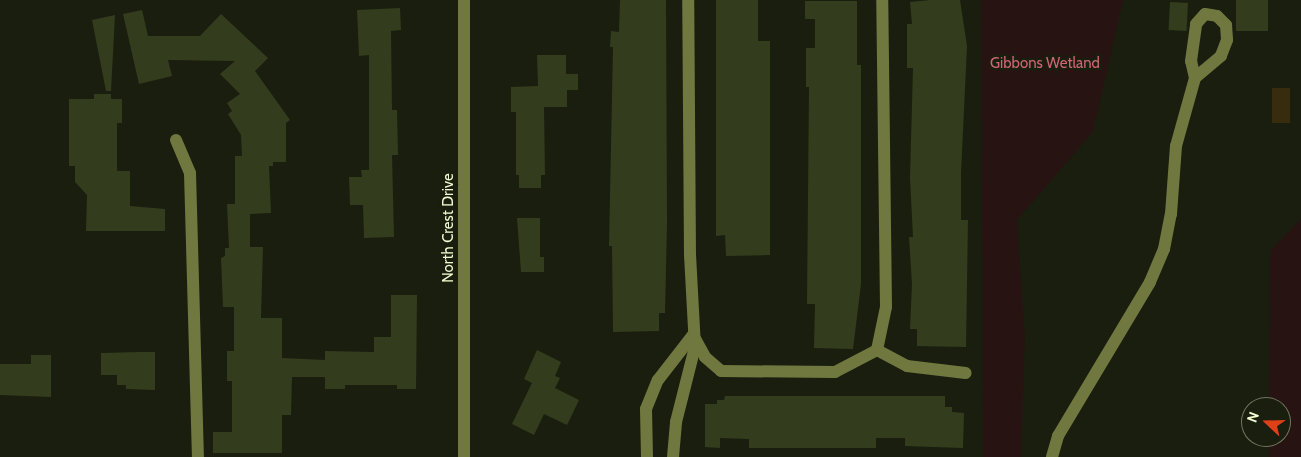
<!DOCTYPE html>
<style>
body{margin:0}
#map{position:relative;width:1301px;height:457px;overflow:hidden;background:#1a1e0f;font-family:Cabin,sans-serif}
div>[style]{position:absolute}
.green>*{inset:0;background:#271412}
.water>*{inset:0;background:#372d0e;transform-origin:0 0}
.building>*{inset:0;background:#333d1d;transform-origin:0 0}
.minor>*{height:12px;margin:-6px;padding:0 6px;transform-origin:6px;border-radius:6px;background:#70783f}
span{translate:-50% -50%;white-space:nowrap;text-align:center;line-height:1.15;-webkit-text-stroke:4.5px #1a1e0f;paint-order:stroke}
.park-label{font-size:15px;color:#d16575}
.street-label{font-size:15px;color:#f1fad1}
.north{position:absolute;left:1241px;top:397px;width:50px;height:50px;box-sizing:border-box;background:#1a1e0f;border:1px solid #70765d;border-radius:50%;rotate:291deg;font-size:14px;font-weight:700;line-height:20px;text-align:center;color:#f1fad1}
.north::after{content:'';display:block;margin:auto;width:18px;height:22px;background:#de4118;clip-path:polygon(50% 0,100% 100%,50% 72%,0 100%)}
</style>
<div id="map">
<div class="green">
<div style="clip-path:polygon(981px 0,1123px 0,1093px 132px,1017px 220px,1025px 339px,1021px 457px,983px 457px)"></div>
<div style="clip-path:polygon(1301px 219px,1301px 457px,1269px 457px,1269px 437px,1281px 437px,1281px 407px,1269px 407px,1270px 251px)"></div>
</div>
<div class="water">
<div style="left:1272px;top:88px;width:18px;height:35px"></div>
</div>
<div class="building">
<div style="clip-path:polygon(620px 0,666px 0,667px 224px,665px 313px,659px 313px,659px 331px,613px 332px,612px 246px,609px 246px,613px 47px,610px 47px,611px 31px,619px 32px)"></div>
<div style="clip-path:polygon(716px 0,758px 0,758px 41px,770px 41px,770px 255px,726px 256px,725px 235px,716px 236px)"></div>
<div style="clip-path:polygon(930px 0,960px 0,967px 46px,961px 173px,961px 220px,968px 220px,966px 347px,917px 346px,917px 329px,910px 329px,912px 284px,909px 237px,913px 237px,910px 178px,913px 68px,907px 68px,907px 24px,912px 24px,910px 2px)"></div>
<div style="left:1236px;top:0;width:32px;height:31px"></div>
<div style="clip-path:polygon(805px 1px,857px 1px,857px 65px,861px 65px,861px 284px,853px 349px,814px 348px,815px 304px,807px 304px,809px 87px,806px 87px,806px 48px,815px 48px,815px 19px,805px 19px)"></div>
<div style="left:1170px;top:2px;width:18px;height:28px;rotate:3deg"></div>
<div style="clip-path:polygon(400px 8px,401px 30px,391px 31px,392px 110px,397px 110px,398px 155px,392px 155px,394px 237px,364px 238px,363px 205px,350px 205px,349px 177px,362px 177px,361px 170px,369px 170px,369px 55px,359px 56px,357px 10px)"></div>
<div style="clip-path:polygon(142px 10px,148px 36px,200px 36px,221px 14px,268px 58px,255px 71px,290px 120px,286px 123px,286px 162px,273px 162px,273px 166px,269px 166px,271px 213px,250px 214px,250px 247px,263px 247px,261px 318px,282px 318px,282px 358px,325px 360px,325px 351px,374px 352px,374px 337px,391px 337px,391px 295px,417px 295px,416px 389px,397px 389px,397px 385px,345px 385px,345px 389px,325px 389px,325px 377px,292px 377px,291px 415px,282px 415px,282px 453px,213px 453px,213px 432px,232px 432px,232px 381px,227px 381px,227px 351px,234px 351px,234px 307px,223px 307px,221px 258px,225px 256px,225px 248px,229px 248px,227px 204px,235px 204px,235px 156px,242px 156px,241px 135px,228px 114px,232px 111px,227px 103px,240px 94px,220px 74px,235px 61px,168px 60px,172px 76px,139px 84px,123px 14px)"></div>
<div style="clip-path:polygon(115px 15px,111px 91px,106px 91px,92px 20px)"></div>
<div style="clip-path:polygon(537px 55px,566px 55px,566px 74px,578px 74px,578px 90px,567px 90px,567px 107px,544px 107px,545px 175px,541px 175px,541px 188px,519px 188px,519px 175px,516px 175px,516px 112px,511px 112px,511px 87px,538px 86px)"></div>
<div style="clip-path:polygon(94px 94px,111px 94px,111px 99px,122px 99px,122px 123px,117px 123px,117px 171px,130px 171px,130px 206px,165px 209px,165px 231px,86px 231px,87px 195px,75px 182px,75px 166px,69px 166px,69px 99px,94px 99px)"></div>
<div style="clip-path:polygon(517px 218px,540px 218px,540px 257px,544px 257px,544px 272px,521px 272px)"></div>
<div style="clip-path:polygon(537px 350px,561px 362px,555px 376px,560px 378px,555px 388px,579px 400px,567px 425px,544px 414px,534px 435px,512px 424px,532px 383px,524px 379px)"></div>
<div style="clip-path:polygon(141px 352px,155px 352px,155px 390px,126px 389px,126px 385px,117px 385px,117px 375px,101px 375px,101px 353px)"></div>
<div style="clip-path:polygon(31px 355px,51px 355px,51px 397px,0 395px,0 364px,31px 364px)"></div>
<div style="clip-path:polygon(725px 396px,945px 396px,945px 407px,952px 407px,952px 412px,964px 413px,963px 448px,905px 446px,905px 438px,876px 438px,876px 448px,749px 448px,749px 439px,720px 438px,720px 448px,705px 447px,705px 404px,717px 404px,717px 400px,724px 400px)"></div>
</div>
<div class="minor">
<div style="left:464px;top:0;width:457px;rotate:90deg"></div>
<div style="left:176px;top:140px;width:36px;rotate:67deg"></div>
<div style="left:190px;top:173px;width:284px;rotate:88.4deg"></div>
<div style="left:693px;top:335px;width:25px;rotate:61deg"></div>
<div style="left:705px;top:357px;width:21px;rotate:41deg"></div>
<div style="left:721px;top:371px;width:114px;rotate:0.5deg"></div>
<div style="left:835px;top:372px;width:47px;rotate:-27.6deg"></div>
<div style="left:877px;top:350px;width:44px;rotate:-78.2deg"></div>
<div style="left:886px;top:307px;width:307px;rotate:-90.7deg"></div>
<div style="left:877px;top:350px;width:34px;rotate:28deg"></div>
<div style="left:907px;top:366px;width:59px;rotate:6.8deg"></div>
<div style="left:647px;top:457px;width:48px;rotate:-91.2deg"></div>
<div style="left:646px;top:409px;width:31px;rotate:-68deg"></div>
<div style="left:658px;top:380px;width:57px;rotate:-52.1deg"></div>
<div style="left:673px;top:457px;width:35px;rotate:-85deg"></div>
<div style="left:676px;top:422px;width:77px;rotate:-75.8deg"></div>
<div style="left:695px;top:347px;width:92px;rotate:-93.1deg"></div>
<div style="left:690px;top:255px;width:255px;rotate:-90.4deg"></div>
<div style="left:1052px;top:457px;width:22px;rotate:-74deg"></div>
<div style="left:1058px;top:436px;width:179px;rotate:-59.1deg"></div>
<div style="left:1150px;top:282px;width:36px;rotate:-67deg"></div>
<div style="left:1164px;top:249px;width:36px;rotate:-79deg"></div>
<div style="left:1171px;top:214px;width:68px;rotate:-85.8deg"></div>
<div style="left:1176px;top:146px;width:71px;rotate:-74.4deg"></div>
<div style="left:1195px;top:78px;width:17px;rotate:-103deg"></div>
<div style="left:1191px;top:61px;width:37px;rotate:-82deg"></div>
<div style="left:1196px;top:24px;width:13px;rotate:-48deg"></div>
<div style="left:1205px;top:14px;width:12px;rotate:9deg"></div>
<div style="left:1217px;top:16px;width:13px;rotate:45deg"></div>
<div style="left:1226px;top:25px;width:15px;rotate:86deg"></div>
<div style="left:1227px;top:40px;width:17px;rotate:111deg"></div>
<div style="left:1221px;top:56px;width:34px;rotate:140deg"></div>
</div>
<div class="park-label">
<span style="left:1045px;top:64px">Gibbons Wetland</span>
</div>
<div class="street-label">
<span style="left:449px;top:228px;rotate:-90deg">North Crest Drive</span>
</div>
<div class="north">N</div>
</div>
